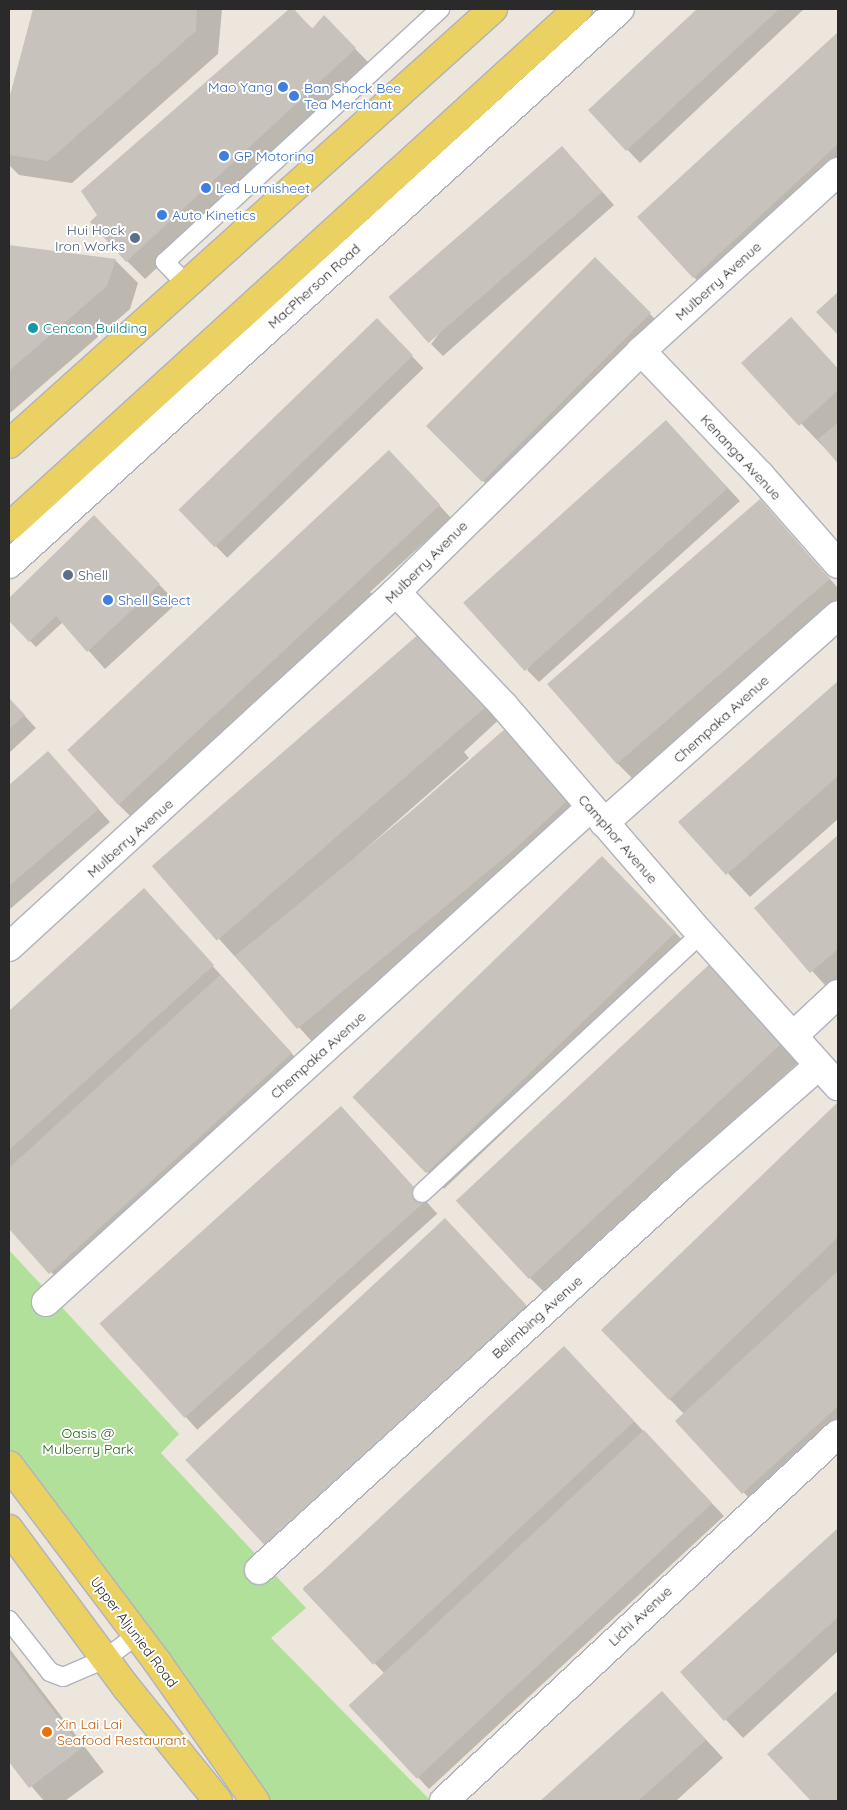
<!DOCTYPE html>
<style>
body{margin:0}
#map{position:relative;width:847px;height:1810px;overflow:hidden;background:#ece6dd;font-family:Quicksand,sans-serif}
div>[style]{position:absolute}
.green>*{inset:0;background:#b1e09b}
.shadow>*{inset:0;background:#0003;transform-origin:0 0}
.building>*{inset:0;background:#c7c3bc;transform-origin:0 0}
.roads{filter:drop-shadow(1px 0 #b0b3bd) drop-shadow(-1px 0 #b0b3bd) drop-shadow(0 1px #b0b3bd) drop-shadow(0 -1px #b0b3bd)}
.service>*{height:18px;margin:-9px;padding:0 9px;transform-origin:9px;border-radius:9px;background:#fff}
.minor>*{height:28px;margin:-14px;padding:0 14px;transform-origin:14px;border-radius:14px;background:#fff}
.primary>*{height:28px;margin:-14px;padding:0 14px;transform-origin:14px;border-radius:14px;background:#ebd062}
.dots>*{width:14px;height:14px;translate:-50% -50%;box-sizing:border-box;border:2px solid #fff;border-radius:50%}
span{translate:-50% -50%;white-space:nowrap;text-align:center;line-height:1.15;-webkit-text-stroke:4px #fff;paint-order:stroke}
.shop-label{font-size:14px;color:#366cbe}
.right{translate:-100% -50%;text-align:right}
.left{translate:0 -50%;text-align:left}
.service-label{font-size:14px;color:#4e5e75}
.street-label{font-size:14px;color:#2a2a2a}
.culture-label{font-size:14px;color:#0d838f}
.park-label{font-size:14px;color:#29651d}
.food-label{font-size:14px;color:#c56008}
.frame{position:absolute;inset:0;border:10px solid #2a2a2a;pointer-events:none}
</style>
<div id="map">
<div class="green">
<div style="clip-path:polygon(9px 1250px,179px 1434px,161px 1453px,306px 1608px,271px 1638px,431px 1801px,268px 1801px,9px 1456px)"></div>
</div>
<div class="shadow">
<div style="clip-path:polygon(34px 9px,222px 9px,218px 54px,72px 183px,19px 175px,9px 165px,9px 104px)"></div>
<div style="clip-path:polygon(291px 9px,313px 29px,324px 17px,373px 67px,145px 279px,127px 261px,82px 191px)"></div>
<div style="clip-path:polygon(699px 9px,804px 9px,640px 163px,590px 110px)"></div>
<div style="clip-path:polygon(838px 33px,838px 168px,706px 290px,638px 217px)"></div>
<div style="clip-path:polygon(574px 160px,614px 205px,443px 356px,431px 344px)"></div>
<div style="clip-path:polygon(9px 247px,115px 260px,138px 283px,130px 309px,9px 414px)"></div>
<div style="left:595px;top:259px;width:95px;height:236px;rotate:45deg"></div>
<div style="left:377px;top:320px;width:67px;height:273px;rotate:46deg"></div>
<div style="clip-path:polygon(809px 337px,838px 369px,838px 462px,743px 363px)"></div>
<div style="clip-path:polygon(678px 434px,740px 501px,539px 682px,527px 670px)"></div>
<div style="clip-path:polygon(401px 464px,451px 518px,370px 592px,376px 597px,134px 820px,116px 802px)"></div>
<div style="clip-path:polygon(760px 501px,838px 588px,838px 613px,639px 785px,616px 762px)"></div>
<div style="clip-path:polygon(94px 517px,177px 603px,105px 669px,63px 622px,36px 647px,9px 619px,9px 600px)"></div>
<div style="clip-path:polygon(388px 666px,505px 714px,464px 752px,469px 758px,338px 873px,524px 748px,584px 820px,316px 1046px,153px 866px)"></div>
<div style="clip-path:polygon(838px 683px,838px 819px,750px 897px,680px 822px)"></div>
<div style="clip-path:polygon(9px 699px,36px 728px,9px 753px)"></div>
<div style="clip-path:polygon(48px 753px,110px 822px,9px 910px,9px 786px)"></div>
<div style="clip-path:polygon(838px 836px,838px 992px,834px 995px,755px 908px)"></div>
<div style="clip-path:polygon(620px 876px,693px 951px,444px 1189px,426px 1171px)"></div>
<div style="clip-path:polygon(144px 890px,303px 1066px,63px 1285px,9px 1227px,9px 1013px)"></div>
<div style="clip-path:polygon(714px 962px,804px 1057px,547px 1295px,529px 1277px)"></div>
<div style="clip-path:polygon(838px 1104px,838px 1440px,761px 1511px,677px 1421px,684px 1414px,603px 1330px)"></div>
<div style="left:353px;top:1120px;width:126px;height:323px;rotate:48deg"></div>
<div style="clip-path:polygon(457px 1232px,538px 1318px,279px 1557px)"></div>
<div style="clip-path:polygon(576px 1360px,724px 1516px,429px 1789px,350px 1705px,384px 1673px,303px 1588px)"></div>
<div style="clip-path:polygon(838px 1529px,838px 1651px,743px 1738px,681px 1672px)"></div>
<div style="clip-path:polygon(9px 1648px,104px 1772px,65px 1801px,44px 1801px,9px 1760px)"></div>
<div style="clip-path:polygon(662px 1692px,723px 1758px,676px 1801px,542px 1801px)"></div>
<div style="clip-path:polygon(838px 1692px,838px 1801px,812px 1801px,769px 1754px)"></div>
</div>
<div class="building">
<div style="clip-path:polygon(33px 9px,197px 9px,196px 31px,48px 161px,9px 155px,9px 99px)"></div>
<div style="clip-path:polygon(289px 9px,294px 9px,312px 29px,324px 15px,356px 48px,126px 262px,90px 222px,97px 215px,81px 191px)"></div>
<div style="clip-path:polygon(697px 9px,779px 9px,626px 151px,588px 110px)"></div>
<div style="clip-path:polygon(838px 32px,838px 144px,693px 278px,637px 217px)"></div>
<div style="left:562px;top:146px;width:61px;height:230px;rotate:49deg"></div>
<div style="clip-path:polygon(9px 245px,116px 259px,107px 286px,9px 371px)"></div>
<div style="left:595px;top:257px;width:79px;height:239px;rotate:45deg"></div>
<div style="clip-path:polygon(838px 292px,838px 335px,816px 312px)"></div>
<div style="clip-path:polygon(791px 317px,838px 369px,838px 390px,799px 426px,741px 363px)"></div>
<div style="left:377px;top:318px;width:52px;height:276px;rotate:46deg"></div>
<div style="left:666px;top:420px;width:92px;height:273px;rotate:48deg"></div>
<div style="clip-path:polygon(838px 423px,838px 464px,818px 439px)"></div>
<div style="left:389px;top:450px;width:75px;height:440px;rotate:47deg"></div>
<div style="left:760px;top:499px;width:106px;height:282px;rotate:49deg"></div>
<div style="clip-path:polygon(94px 515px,160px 584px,87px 652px,56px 616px,29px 642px,9px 621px,9px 598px)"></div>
<div style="left:428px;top:626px;width:99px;height:366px;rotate:49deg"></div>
<div style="clip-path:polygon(838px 681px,838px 776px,726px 875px,678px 822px)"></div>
<div style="clip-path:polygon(9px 698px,25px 715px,9px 729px)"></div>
<div style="clip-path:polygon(506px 728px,567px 801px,516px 848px,297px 1029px,235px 956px,409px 813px)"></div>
<div style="clip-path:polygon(48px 751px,99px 809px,9px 886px,9px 785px)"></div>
<div style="clip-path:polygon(838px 835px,838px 949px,810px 973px,754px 908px)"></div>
<div style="left:602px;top:856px;width:106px;height:347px;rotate:46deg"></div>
<div style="clip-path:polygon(144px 888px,214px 965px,9px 1150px,9px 1011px)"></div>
<div style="left:714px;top:960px;width:107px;height:353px;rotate:47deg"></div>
<div style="clip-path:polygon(220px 975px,292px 1053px,49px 1274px,9px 1229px,9px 1168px)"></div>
<div style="clip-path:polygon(838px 1102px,838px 1237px,669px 1400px,601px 1330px)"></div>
<div style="left:341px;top:1106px;width:127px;height:325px;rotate:48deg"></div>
<div style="left:445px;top:1218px;width:119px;height:355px;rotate:47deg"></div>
<div style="clip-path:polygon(838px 1271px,838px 1406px,742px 1494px,675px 1421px)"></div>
<div style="left:564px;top:1346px;width:103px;height:357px;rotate:47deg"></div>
<div style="left:644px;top:1430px;width:100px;height:404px;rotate:47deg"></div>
<div style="clip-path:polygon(838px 1528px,838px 1617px,724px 1721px,680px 1672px)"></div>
<div style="clip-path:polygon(9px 1653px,82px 1748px,29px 1788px,9px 1762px)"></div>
<div style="clip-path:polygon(838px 1690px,838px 1801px,811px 1801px,767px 1754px)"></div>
<div style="clip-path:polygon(662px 1691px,706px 1740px,638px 1801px,540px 1801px)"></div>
</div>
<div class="roads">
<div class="service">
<div style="left:187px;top:285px;width:32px;rotate:-134deg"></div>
<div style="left:165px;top:262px;width:374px;rotate:-42.6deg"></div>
<div style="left:422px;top:1193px;width:381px;rotate:-42.9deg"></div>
<div style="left:9px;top:1620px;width:66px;rotate:51.7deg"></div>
<div style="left:50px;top:1672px;width:14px;rotate:21deg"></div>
<div style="left:63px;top:1677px;width:46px;rotate:-23.2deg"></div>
<div style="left:105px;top:1659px;width:40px;rotate:-37deg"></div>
</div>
<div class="minor">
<div style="left:641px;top:351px;width:172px;rotate:46.2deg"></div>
<div style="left:760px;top:475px;width:118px;rotate:48.8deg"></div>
<div style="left:9px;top:564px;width:825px;rotate:-42.25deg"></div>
<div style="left:396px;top:592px;width:157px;rotate:46.5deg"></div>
<div style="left:504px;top:706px;width:301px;rotate:49.2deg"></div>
<div style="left:701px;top:934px;width:205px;rotate:48deg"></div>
<div style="left:604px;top:823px;width:313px;rotate:-41.6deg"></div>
<div style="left:9px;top:947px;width:525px;rotate:-42.53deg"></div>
<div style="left:396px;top:592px;width:344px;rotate:-44.5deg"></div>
<div style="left:641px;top:351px;width:266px;rotate:-42.3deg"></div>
<div style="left:794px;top:1035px;width:60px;rotate:-43deg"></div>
<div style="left:46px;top:1302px;width:736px;rotate:-42.25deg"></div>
<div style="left:259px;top:1570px;width:581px;rotate:-42.28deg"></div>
<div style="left:689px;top:1179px;width:171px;rotate:-41.2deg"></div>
<div style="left:444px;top:1801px;width:538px;rotate:-42.97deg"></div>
</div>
<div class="primary">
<div style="left:9px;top:444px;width:651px;rotate:-41.95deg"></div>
<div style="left:9px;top:527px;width:769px;rotate:-42.31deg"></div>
<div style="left:9px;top:1465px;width:248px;rotate:53deg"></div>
<div style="left:158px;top:1663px;width:169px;rotate:54.9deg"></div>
<div style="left:9px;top:1529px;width:197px;rotate:53.5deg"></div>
<div style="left:126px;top:1687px;width:146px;rotate:51.1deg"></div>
</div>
</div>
<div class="dots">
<div style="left:283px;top:87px;background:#3f7fe0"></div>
<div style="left:294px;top:96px;background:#3f7fe0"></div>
<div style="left:224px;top:156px;background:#3f7fe0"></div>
<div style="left:206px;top:188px;background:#3f7fe0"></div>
<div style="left:162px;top:215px;background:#3f7fe0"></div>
<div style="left:135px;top:238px;background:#5c6f8a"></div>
<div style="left:33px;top:328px;background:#0f9aa8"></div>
<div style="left:68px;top:575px;background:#5c6f8a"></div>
<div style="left:108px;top:600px;background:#3f7fe0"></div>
<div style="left:47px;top:1732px;background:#e8710a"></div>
</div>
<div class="shop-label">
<span class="right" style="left:273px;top:87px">Mao Yang</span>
<span class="left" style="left:304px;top:96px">Ban Shock Bee<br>Tea Merchant</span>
<span class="left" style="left:234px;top:156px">GP Motoring</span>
<span class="left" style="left:216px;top:188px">Led Lumisheet</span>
<span class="left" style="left:172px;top:215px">Auto Kinetics</span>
<span class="left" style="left:118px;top:600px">Shell Select</span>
</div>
<div class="service-label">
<span class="right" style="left:125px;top:238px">Hui Hock<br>Iron Works</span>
<span class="left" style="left:78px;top:575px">Shell</span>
</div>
<div class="street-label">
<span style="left:718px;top:281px;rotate:-42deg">Mulberry Avenue</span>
<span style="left:314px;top:286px;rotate:-42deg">MacPherson Road</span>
<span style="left:741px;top:457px;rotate:47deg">Kenanga Avenue</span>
<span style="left:426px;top:562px;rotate:-45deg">Mulberry Avenue</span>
<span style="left:721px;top:719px;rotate:-42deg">Chempaka Avenue</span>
<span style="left:130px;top:838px;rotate:-42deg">Mulberry Avenue</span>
<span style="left:618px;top:839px;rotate:49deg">Camphor Avenue</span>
<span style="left:318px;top:1055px;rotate:-42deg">Chempaka Avenue</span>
<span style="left:537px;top:1317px;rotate:-42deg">Belimbing Avenue</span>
<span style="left:640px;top:1616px;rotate:-43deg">Lichi Avenue</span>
<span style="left:134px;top:1632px;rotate:53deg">Upper Aljunied Road</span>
</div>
<div class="culture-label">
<span class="left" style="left:43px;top:328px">Cencon Building</span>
</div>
<div class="park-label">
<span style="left:88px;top:1441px">Oasis @<br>Mulberry Park</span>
</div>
<div class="food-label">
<span class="left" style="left:57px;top:1732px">Xin Lai Lai<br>Seafood Restaurant</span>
</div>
<div class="frame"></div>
</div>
